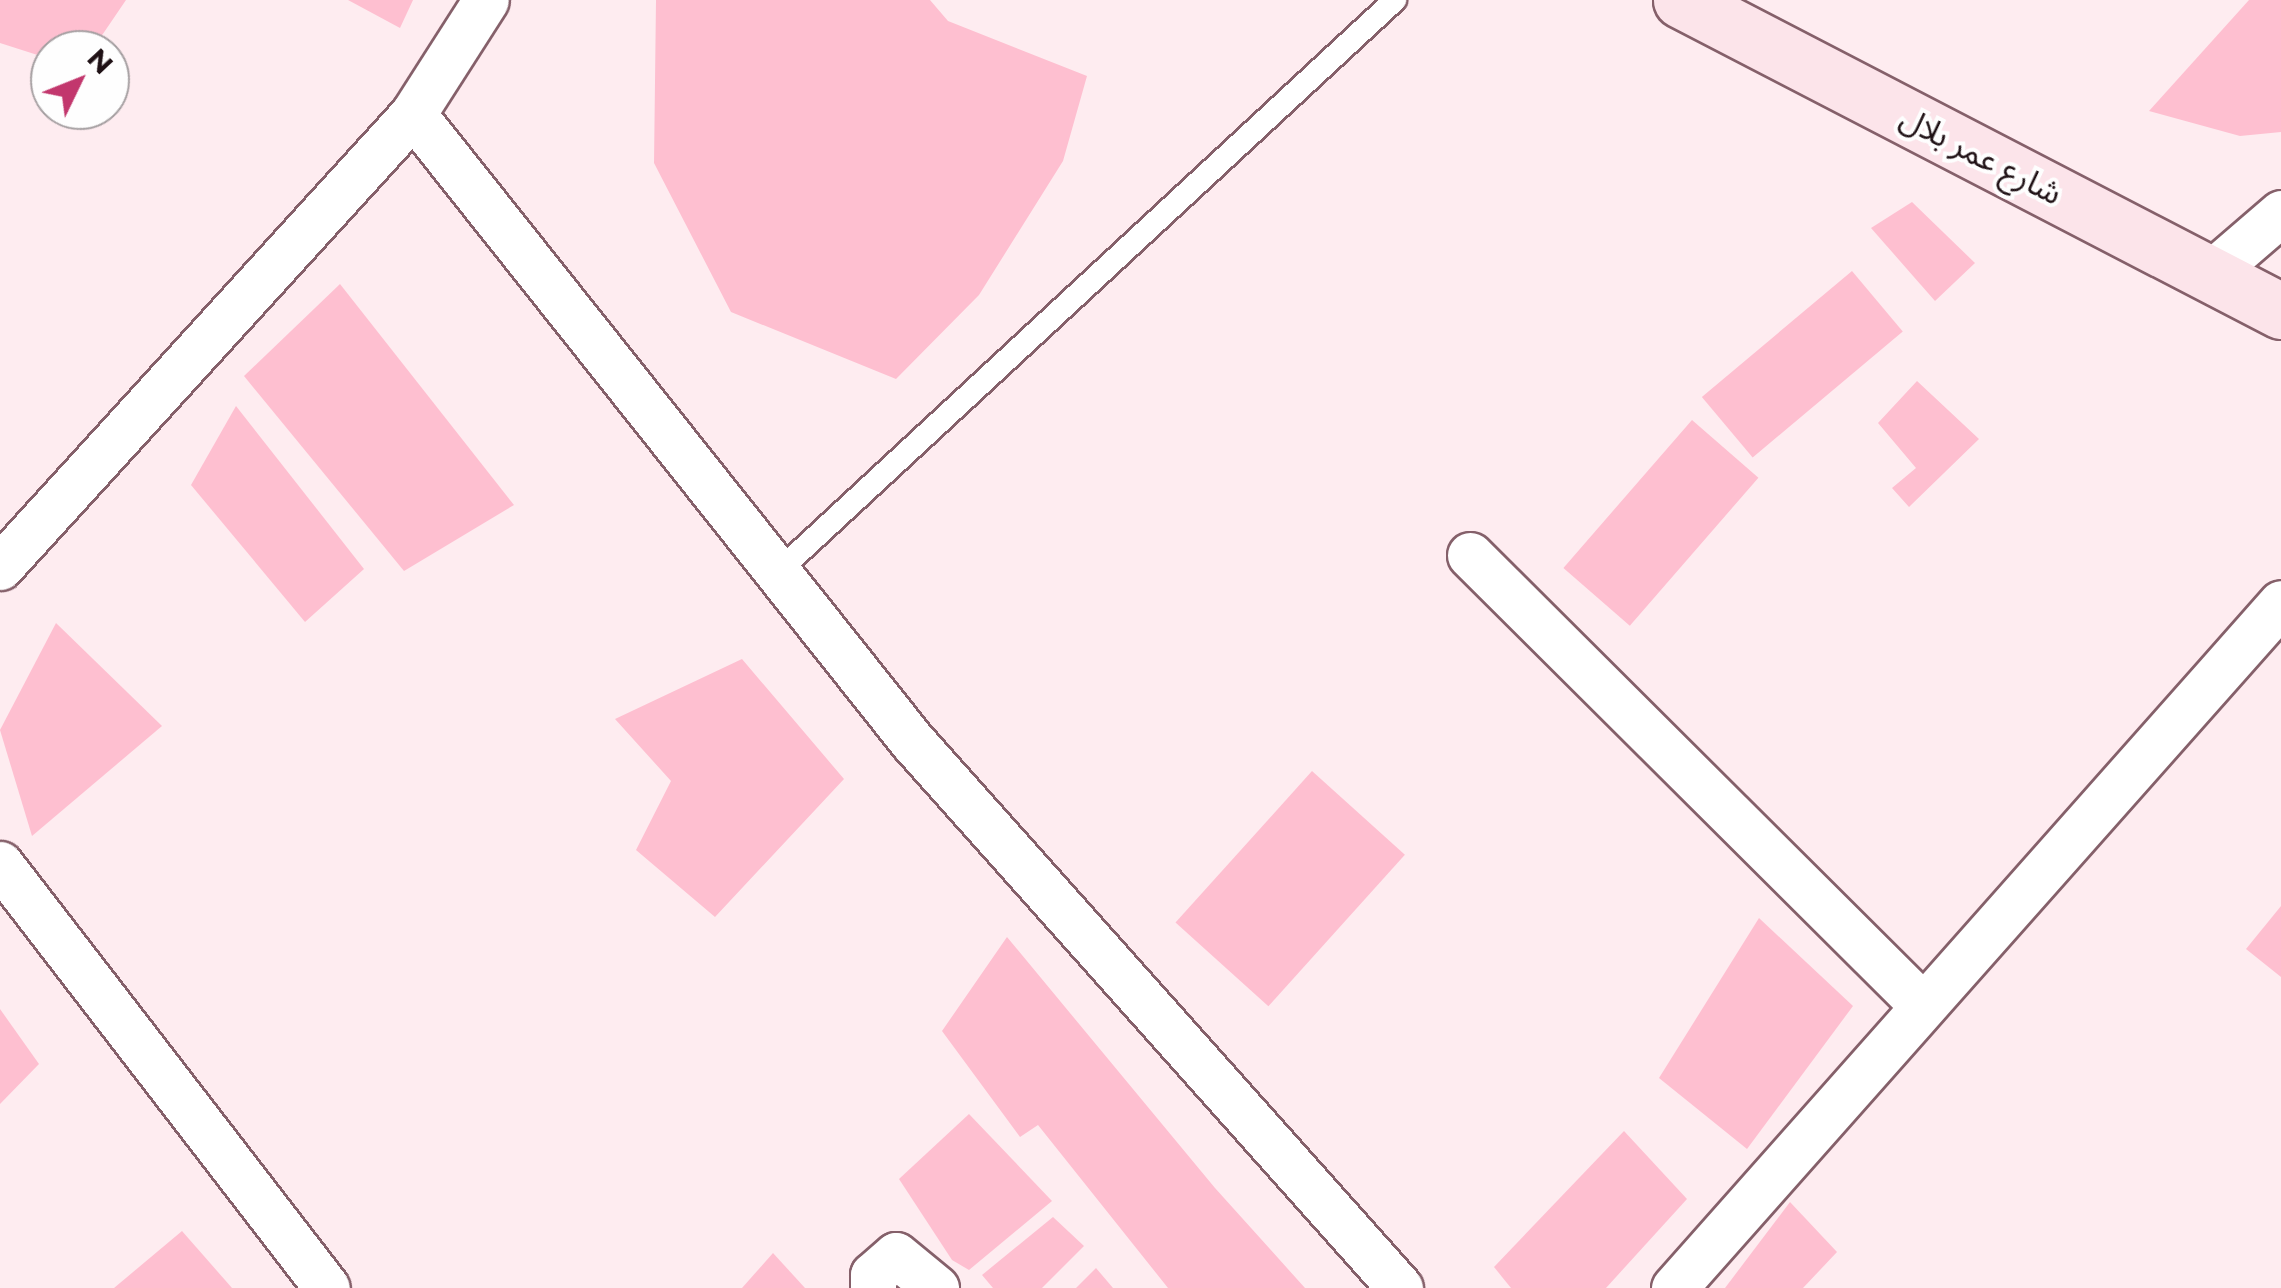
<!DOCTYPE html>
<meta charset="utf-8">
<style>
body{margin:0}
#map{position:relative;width:2281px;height:1288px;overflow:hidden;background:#feecf0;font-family:Montserrat,"Noto Sans Arabic",sans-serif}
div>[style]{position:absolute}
.building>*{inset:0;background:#febfd0;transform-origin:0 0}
.roads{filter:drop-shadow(2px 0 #85606a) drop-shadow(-2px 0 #85606a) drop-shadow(0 2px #85606a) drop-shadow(0 -2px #85606a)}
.lane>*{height:22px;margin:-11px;padding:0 11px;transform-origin:11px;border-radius:11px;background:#fff}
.street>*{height:45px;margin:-22.5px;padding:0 22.5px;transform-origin:22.5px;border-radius:22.5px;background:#fff}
.secondary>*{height:55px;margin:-27.5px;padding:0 27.5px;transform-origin:27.5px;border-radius:27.5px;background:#fce4ea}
span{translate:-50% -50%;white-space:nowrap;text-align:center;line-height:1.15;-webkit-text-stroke:8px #fefefe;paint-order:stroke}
.street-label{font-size:32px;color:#1f1115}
.north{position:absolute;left:30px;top:30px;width:100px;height:100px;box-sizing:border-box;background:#fefefe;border:2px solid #a59fa1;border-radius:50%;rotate:47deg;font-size:28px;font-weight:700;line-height:40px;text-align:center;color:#1f1115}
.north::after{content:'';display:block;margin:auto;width:35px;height:45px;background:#c2376d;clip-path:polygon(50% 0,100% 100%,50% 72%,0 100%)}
</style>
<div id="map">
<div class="building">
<div style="clip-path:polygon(0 0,126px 0,92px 50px,50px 50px,50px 59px,0 43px)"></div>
<div style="clip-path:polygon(348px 0,413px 0,400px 28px)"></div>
<div style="clip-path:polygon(656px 0,930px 0,948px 21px,1087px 76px,1063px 161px,979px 295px,896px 379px,731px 312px,654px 163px)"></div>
<div style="clip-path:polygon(2249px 0,2281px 0,2281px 132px,2240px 136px,2149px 111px)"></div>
<div style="clip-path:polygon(1912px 202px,1975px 263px,1935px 301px,1871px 228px)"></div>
<div style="left:1852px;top:271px;width:79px;height:196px;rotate:50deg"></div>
<div style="clip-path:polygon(340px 284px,514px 505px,404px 571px,244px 376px)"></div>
<div style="clip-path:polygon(1917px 381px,1979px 439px,1909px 507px,1892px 488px,1916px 468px,1878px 423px)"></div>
<div style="clip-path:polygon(236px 406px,364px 569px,305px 622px,191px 485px)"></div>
<div style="left:1692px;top:420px;width:88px;height:196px;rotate:41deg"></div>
<div style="clip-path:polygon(56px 623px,162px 726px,32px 836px,0 730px)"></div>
<div style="clip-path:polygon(742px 659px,844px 779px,715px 917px,636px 850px,671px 781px,615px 719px)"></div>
<div style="left:1312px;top:771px;width:125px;height:204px;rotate:42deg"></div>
<div style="clip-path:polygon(2281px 906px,2281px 977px,2246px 949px)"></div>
<div style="clip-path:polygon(1759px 918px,1853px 1006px,1747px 1149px,1659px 1078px)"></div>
<div style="clip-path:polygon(1007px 937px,1215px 1188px,1305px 1288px,1168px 1288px,1038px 1125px,1020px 1137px,942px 1031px)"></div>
<div style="clip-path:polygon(0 1009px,39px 1064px,0 1104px)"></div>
<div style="clip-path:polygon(969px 1114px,1052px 1201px,969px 1270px,952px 1260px,899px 1179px)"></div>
<div style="clip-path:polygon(1624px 1131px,1687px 1199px,1606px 1288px,1511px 1288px,1494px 1267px)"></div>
<div style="clip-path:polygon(1790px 1202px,1837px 1252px,1803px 1288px,1725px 1288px)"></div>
<div style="clip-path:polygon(1053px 1217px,1084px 1246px,1042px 1288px,993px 1288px,982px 1275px)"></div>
<div style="clip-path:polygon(182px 1231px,232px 1288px,114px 1288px)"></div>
<div style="clip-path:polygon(773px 1253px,805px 1288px,742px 1288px)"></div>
<div style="clip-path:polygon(1096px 1268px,1113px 1288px,1076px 1288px)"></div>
</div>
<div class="roads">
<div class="lane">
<div style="left:782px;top:568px;width:836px;rotate:-42.82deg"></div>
</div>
<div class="street">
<div style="left:413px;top:114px;width:801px;rotate:51.49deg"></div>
<div style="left:912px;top:741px;width:733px;rotate:48.26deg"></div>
<div style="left:2209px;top:275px;width:95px;rotate:-40.7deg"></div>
<div style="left:1470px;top:555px;width:639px;rotate:44.87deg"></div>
<div style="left:0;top:567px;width:613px;rotate:-47.64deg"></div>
<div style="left:413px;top:114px;width:135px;rotate:-57.4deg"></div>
<div style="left:0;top:864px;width:535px;rotate:52.36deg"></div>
<div style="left:873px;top:1288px;width:13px;rotate:-90deg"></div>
<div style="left:873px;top:1275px;width:30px;rotate:-41deg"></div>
<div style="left:896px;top:1255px;width:52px;rotate:39.5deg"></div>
<div style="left:1674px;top:1288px;width:915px;rotate:-48.45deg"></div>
</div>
<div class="secondary">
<div style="left:1681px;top:0;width:676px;rotate:27.4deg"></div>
</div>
</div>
<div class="street-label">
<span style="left:1981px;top:156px;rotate:27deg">شارع عمر بلال</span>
</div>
<div class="north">N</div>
</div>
